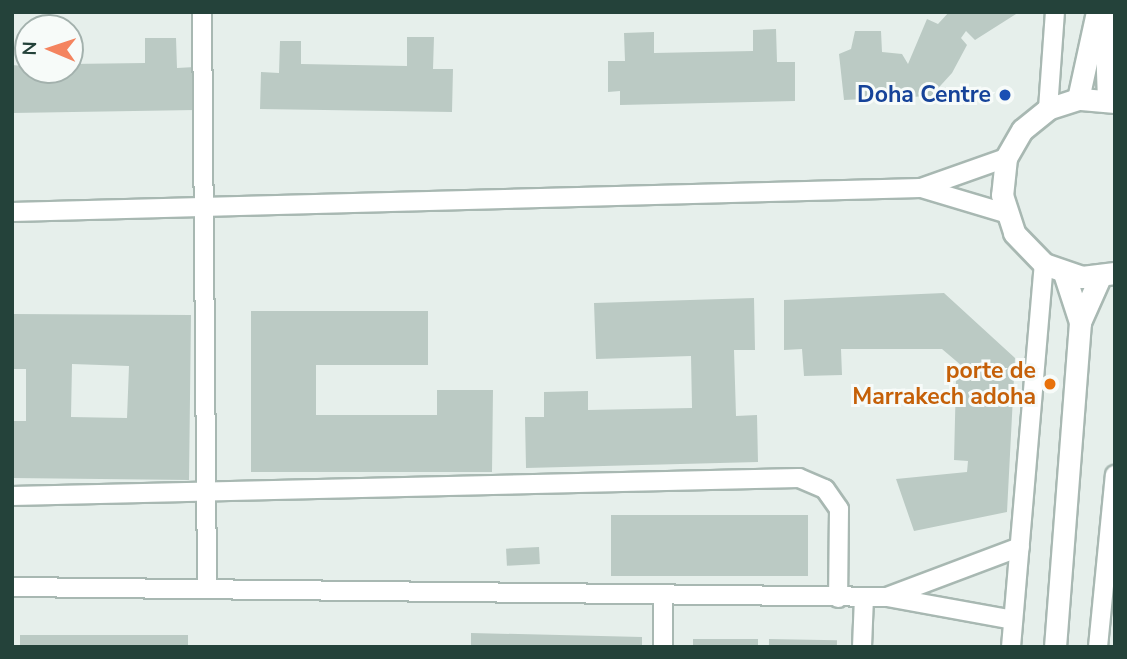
<!DOCTYPE html>
<style>
body{margin:0}
#map{position:relative;width:1127px;height:659px;overflow:hidden;background:#e6efeb;font-family:"Nunito Sans",sans-serif}
div>[style]{position:absolute}
.building>*{inset:0;background:#bbcac4;transform-origin:0 0}
.roads{filter:drop-shadow(2px 0 #a8b8b2) drop-shadow(-2px 0 #a8b8b2) drop-shadow(0 2px #a8b8b2) drop-shadow(0 -2px #a8b8b2)}
.street>*{height:18px;margin:-9px;padding:0 9px;transform-origin:9px;border-radius:9px;background:#fff}
.secondary>*{height:21px;margin:-10.5px;padding:0 10.5px;transform-origin:10.5px;border-radius:10.5px;background:#fff}
.dots>*{width:19px;height:19px;translate:-50% -50%;box-sizing:border-box;border:4px solid #f7fbf9;border-radius:50%}
span{translate:-50% -50%;white-space:nowrap;text-align:center;line-height:1.15;-webkit-text-stroke:6px #f7fbf9;paint-order:stroke}
.transit-label{font-size:23px;color:#164399;font-weight:700}
.right{translate:-100% -50%;text-align:right}
.food-label{font-size:23px;color:#c56008;font-weight:700}
.frame{position:absolute;inset:0;border:14px solid #24423a;pointer-events:none}
.north{position:absolute;left:14px;top:14px;width:70px;height:70px;box-sizing:border-box;background:#f7fbf9;border:2px solid #a3b1ad;border-radius:50%;rotate:272deg;font-size:19px;font-weight:700;line-height:28px;text-align:center;color:#24423a}
.north::after{content:'';display:block;margin:auto;width:24px;height:32px;background:#f4845f;clip-path:polygon(50% 0,100% 100%,50% 72%,0 100%)}
</style>
<div id="map">
<div class="building">
<div style="clip-path:polygon(949px 12px,1019px 12px,975px 40px,966px 31px,961px 38px,967px 45px,952px 73px,931px 96px,844px 100px,839px 54px,851px 49px,855px 31px,881px 31px,882px 52px,902px 54px,908px 64px,927px 19px,938px 24px)"></div>
<div style="clip-path:polygon(776px 29px,777px 62px,795px 62px,795px 101px,620px 105px,620px 91px,608px 92px,608px 61px,625px 61px,624px 33px,654px 32px,654px 53px,753px 51px,753px 30px)"></div>
<div style="clip-path:polygon(407px 37px,434px 37px,433px 69px,453px 69px,452px 112px,260px 109px,261px 72px,279px 73px,280px 41px,301px 41px,301px 64px,407px 66px)"></div>
<div style="clip-path:polygon(145px 38px,176px 38px,177px 68px,195px 67px,195px 110px,12px 113px,12px 65px,70px 70px,70px 64px,145px 63px)"></div>
<div style="clip-path:polygon(944px 293px,1015px 358px,1007px 512px,914px 531px,896px 479px,967px 472px,968px 461px,954px 460px,956px 378px,966px 378px,962px 366px,942px 349px,841px 349px,842px 375px,804px 376px,802px 349px,784px 350px,784px 300px)"></div>
<div style="clip-path:polygon(754px 298px,755px 350px,734px 350px,736px 416px,757px 415px,758px 462px,526px 468px,525px 417px,544px 417px,544px 392px,588px 391px,588px 410px,692px 408px,691px 356px,596px 359px,594px 303px)"></div>
<div style="clip-path:polygon(251px 311px,428px 311px,428px 365px,316px 365px,316px 415px,437px 415px,437px 390px,493px 390px,492px 472px,251px 472px)"></div>
<div style="clip-path:polygon(evenodd,12px 314px,191px 315px,189px 480px,12px 478px,12px 421px,26px 421px,26px 369px,12px 369px,12px 314px,72px 364px,129px 366px,127px 418px,71px 417px,72px 364px)"></div>
<div style="left:611px;top:515px;width:197px;height:61px"></div>
<div style="left:539px;top:547px;width:17px;height:33px;rotate:87deg"></div>
<div style="clip-path:polygon(471px 633px,642px 637px,642px 647px,471px 647px)"></div>
<div style="left:20px;top:635px;width:168px;height:12px"></div>
<div style="left:693px;top:639px;width:65px;height:8px"></div>
<div style="left:769px;top:639px;width:68px;height:8px;rotate:1deg"></div>
</div>
<div class="roads">
<div class="street">
<div style="left:202px;top:12px;width:577px;rotate:89.5deg"></div>
<div style="left:1048px;top:109px;width:97px;rotate:-85.9deg"></div>
<div style="left:921px;top:188px;width:88px;rotate:16.6deg"></div>
<div style="left:12px;top:212px;width:909px;rotate:-1.51deg"></div>
<div style="left:921px;top:188px;width:90px;rotate:-19.4deg"></div>
<div style="left:12px;top:496px;width:787px;rotate:-1.31deg"></div>
<div style="left:799px;top:478px;width:28px;rotate:23deg"></div>
<div style="left:825px;top:489px;width:24px;rotate:55deg"></div>
<div style="left:839px;top:509px;width:89px;rotate:90.6deg"></div>
<div style="left:12px;top:587px;width:875px;rotate:0.65deg"></div>
<div style="left:887px;top:597px;width:128px;rotate:10.3deg"></div>
<div style="left:663px;top:596px;width:51px;rotate:90deg"></div>
<div style="left:887px;top:597px;width:142px;rotate:-20.6deg"></div>
<div style="left:862px;top:647px;width:49px;rotate:-87.7deg"></div>
<div style="left:1011px;top:647px;width:384px;rotate:-85.1deg"></div>
<div style="left:1098px;top:647px;width:173px;rotate:-84.4deg"></div>
</div>
<div class="secondary">
<div style="left:1105px;top:14px;width:86px;rotate:88deg"></div>
<div style="left:1078px;top:99px;width:89px;rotate:-77.7deg"></div>
<div style="left:1115px;top:102px;width:37px;rotate:-175deg"></div>
<div style="left:1078px;top:99px;width:32px;rotate:162deg"></div>
<div style="left:1048px;top:109px;width:33px;rotate:141deg"></div>
<div style="left:1022px;top:130px;width:32px;rotate:120deg"></div>
<div style="left:1006px;top:158px;width:37px;rotate:96deg"></div>
<div style="left:1002px;top:195px;width:40px;rotate:72deg"></div>
<div style="left:1014px;top:233px;width:43px;rotate:45.9deg"></div>
<div style="left:1044px;top:264px;width:40px;rotate:18.9deg"></div>
<div style="left:1082px;top:277px;width:33px;rotate:-7deg"></div>
<div style="left:1064px;top:273px;width:52px;rotate:71.9deg"></div>
<div style="left:1055px;top:647px;width:326px;rotate:-85.6deg"></div>
<div style="left:1080px;top:322px;width:49px;rotate:-66deg"></div>
</div>
</div>
<div class="dots">
<div style="left:1005px;top:95px;background:#1a4fb4"></div>
<div style="left:1050px;top:384px;background:#e8710a"></div>
</div>
<div class="transit-label">
<span class="right" style="left:991px;top:95px">Doha Centre</span>
</div>
<div class="food-label">
<span class="right" style="left:1036px;top:384px">porte de<br>Marrakech adoha</span>
</div>
<div class="frame"></div>
<div class="north">N</div>
</div>
